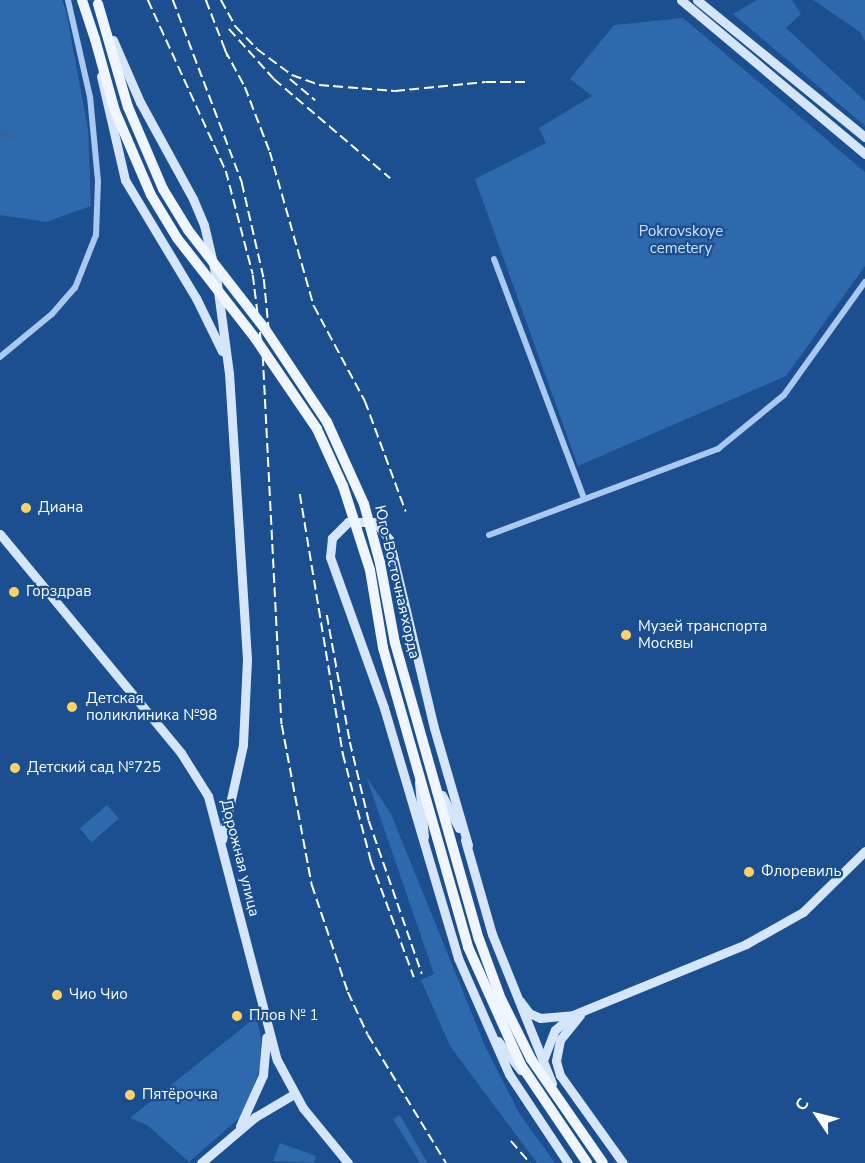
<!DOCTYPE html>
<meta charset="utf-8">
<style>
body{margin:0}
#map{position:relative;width:865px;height:1163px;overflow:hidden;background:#1b4f8f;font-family:"Nunito Sans",sans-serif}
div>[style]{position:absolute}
.green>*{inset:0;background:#2e69ad;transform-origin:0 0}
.stream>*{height:1.5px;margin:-0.75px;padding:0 0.75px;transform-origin:0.75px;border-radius:0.75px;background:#3c6290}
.street>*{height:6px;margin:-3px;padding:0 3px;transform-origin:3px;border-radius:3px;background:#a9c9ee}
.secondary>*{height:9px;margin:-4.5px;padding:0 4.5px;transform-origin:4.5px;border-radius:4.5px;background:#d6e6fa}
.primary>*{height:10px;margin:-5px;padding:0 5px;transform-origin:5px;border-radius:5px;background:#f0f6ff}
.rail>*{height:1.5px;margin-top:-0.75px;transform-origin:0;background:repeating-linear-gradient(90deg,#fff 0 10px,transparent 0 14.5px)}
.primary-bridge>*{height:10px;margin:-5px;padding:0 5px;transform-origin:5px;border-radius:5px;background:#f0f6ff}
.dots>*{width:16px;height:16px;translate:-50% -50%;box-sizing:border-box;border:3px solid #1b4f8f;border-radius:50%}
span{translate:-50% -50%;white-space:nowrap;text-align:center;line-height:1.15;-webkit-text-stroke:4.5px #1b4f8f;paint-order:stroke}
.park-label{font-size:15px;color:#cfe3fa}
.poi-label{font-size:15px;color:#fff}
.left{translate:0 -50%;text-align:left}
.street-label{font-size:15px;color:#fff}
.north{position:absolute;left:787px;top:1085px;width:60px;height:60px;-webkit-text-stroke:4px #1b4f8f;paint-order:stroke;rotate:305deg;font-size:16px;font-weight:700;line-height:24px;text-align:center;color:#fff}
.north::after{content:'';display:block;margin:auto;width:21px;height:27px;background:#fff;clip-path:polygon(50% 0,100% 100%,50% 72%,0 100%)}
</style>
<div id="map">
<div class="green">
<div style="clip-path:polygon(0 0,62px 0,66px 11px,88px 129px,91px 206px,46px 222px,0 215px)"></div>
<div style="clip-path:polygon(757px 0,792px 0,801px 14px,786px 28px,865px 101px,865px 126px,733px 14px)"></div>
<div style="clip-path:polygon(813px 0,865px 0,865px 41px,860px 32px)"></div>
<div style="clip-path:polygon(683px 18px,865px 172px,865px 266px,786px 376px,578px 466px,475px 179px,546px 143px,539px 128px,592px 96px,570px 79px,614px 25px)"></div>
<div style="clip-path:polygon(366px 776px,391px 814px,485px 1046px,519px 1113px,555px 1163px,537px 1163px,450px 1046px,421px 980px,434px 974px)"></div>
<div style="left:107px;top:805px;width:18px;height:36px;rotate:49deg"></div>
<div style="clip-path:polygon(256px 1017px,261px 1038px,260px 1068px,244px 1114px,189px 1162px,147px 1125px,130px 1118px)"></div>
<div style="clip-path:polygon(400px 1115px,424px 1157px,428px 1163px,420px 1163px,393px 1119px)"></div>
<div style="clip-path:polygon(280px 1143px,316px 1156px,314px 1163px,273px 1161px)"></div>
</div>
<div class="stream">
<div style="left:0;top:133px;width:16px;rotate:15deg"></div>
</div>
<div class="street">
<div style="left:494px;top:259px;width:256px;rotate:69.4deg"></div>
<div style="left:0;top:357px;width:67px;rotate:-39.6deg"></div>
<div style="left:52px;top:314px;width:35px;rotate:-49deg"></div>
<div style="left:75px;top:288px;width:57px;rotate:-68.4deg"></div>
<div style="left:96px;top:235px;width:54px;rotate:-87.9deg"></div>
<div style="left:98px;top:181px;width:84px;rotate:-95.4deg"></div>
<div style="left:90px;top:97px;width:99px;rotate:-102.8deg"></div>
<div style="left:489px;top:535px;width:245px;rotate:-20.6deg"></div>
<div style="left:718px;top:449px;width:85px;rotate:-39.3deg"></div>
<div style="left:784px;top:395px;width:139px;rotate:-54.4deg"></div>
</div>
<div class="secondary">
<div style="left:681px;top:0;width:240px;rotate:39.9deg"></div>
<div style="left:697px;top:0;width:217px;rotate:39.2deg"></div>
<div style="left:113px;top:40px;width:68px;rotate:66.5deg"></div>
<div style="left:140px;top:102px;width:111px;rotate:61.3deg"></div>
<div style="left:193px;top:199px;width:28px;rotate:67deg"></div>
<div style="left:204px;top:225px;width:52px;rotate:76.8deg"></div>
<div style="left:216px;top:276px;width:98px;rotate:82.4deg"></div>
<div style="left:229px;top:373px;width:287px;rotate:86.4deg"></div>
<div style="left:247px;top:659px;width:86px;rotate:92.7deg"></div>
<div style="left:243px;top:745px;width:97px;rotate:102.5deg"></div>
<div style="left:101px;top:76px;width:107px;rotate:77deg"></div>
<div style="left:125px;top:180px;width:138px;rotate:59deg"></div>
<div style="left:196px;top:298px;width:59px;rotate:63.9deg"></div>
<div style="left:0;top:534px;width:284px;rotate:50.4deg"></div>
<div style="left:181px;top:753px;width:51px;rotate:57.9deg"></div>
<div style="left:208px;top:796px;width:273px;rotate:75.4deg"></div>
<div style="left:277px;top:1060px;width:55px;rotate:61.6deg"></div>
<div style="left:303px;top:1108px;width:71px;rotate:50.7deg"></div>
<div style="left:419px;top:782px;width:55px;rotate:84.8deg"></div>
<div style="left:442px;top:795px;width:37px;rotate:63deg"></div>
<div style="left:465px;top:840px;width:98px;rotate:74deg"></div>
<div style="left:492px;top:934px;width:161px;rotate:68.1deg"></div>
<div style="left:468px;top:845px;width:122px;rotate:-106.2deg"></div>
<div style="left:434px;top:728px;width:194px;rotate:-103.4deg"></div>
<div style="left:389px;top:539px;width:22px;rotate:-129deg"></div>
<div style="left:375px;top:522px;width:27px;rotate:180deg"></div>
<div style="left:348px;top:522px;width:23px;rotate:135deg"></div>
<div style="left:332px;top:538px;width:19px;rotate:96deg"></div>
<div style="left:330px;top:557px;width:160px;rotate:70.3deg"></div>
<div style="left:384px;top:708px;width:261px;rotate:73.5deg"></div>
<div style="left:458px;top:958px;width:127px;rotate:66.3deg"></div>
<div style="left:509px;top:1074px;width:107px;rotate:56.5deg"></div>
<div style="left:520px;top:1001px;width:15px;rotate:53deg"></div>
<div style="left:529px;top:1013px;width:12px;rotate:24deg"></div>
<div style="left:540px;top:1018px;width:33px;rotate:-5deg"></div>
<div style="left:573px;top:1015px;width:187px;rotate:-22.3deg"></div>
<div style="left:746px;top:944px;width:65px;rotate:-29.3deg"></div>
<div style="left:803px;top:912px;width:87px;rotate:-44.5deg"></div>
<div style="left:580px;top:1015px;width:32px;rotate:129deg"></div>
<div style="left:560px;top:1040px;width:21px;rotate:101deg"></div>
<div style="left:556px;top:1061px;width:15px;rotate:74deg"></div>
<div style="left:560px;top:1075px;width:108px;rotate:54.4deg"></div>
<div style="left:498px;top:1041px;width:37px;rotate:52deg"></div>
<div style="left:544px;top:1058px;width:30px;rotate:-69deg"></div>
<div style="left:555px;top:1030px;width:18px;rotate:-41deg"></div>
<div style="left:240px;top:1126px;width:56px;rotate:-65.7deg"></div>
<div style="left:263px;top:1075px;width:38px;rotate:-85deg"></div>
<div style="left:201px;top:1163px;width:71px;rotate:-40.4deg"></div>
<div style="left:255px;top:1117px;width:45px;rotate:-30.5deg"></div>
</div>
<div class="primary">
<div style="left:82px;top:0;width:41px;rotate:71.6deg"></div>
<div style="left:380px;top:563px;width:81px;rotate:79.4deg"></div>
<div style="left:395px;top:643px;width:308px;rotate:74.2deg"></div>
<div style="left:479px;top:939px;width:64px;rotate:69.9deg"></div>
<div style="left:501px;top:999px;width:67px;rotate:63.4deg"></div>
<div style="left:531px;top:1059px;width:126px;rotate:55.3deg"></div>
<div style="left:370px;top:570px;width:79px;rotate:80.5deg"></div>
<div style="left:383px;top:648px;width:311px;rotate:74.1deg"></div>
<div style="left:468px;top:947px;width:129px;rotate:65.8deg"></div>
<div style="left:521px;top:1065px;width:118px;rotate:56deg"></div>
</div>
<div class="rail">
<div style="left:148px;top:0;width:188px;rotate:65.5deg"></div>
<div style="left:226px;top:171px;width:107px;rotate:75.4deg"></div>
<div style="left:253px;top:275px;width:82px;rotate:83deg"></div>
<div style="left:263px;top:356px;width:369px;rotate:87.1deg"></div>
<div style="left:282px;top:725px;width:163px;rotate:79.4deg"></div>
<div style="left:312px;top:885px;width:113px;rotate:71.4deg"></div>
<div style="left:348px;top:992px;width:47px;rotate:65.1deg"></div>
<div style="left:368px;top:1035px;width:150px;rotate:58.6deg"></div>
<div style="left:173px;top:0;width:196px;rotate:69.3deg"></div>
<div style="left:242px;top:183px;width:98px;rotate:77.1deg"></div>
<div style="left:264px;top:279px;width:51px;rotate:84.4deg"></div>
<div style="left:206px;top:0;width:61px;rotate:68.9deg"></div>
<div style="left:221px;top:0;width:31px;rotate:61deg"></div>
<div style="left:236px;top:27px;width:30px;rotate:46deg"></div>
<div style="left:257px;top:49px;width:44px;rotate:36.6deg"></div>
<div style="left:292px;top:75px;width:29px;rotate:20deg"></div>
<div style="left:319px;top:85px;width:76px;rotate:4.5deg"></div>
<div style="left:395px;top:91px;width:91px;rotate:-5.6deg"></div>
<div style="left:486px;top:82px;width:44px"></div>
<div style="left:229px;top:29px;width:67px;rotate:48deg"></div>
<div style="left:274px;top:79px;width:153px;rotate:40.5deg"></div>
<div style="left:225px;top:50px;width:42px;rotate:61.6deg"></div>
<div style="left:245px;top:87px;width:70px;rotate:69deg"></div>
<div style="left:270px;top:152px;width:160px;rotate:74.1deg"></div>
<div style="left:314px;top:306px;width:108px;rotate:61.8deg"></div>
<div style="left:365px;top:401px;width:118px;rotate:69.7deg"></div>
<div style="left:290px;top:79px;width:33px;rotate:40deg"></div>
<div style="left:300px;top:494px;width:264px;rotate:80.6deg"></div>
<div style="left:343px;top:754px;width:111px;rotate:75.3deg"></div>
<div style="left:371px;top:861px;width:124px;rotate:69.7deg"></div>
<div style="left:327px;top:615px;width:129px;rotate:79.7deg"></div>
<div style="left:350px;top:742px;width:81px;rotate:76.5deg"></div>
<div style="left:369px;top:821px;width:162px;rotate:70.9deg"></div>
<div style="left:511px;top:1141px;width:29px;rotate:49deg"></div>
</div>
<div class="primary-bridge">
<div style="left:98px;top:4px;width:107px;rotate:73.8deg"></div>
<div style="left:128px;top:107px;width:89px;rotate:66.9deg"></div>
<div style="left:163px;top:189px;width:48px;rotate:58.6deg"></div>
<div style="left:188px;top:230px;width:125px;rotate:52.1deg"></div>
<div style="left:265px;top:329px;width:112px;rotate:56.3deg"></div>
<div style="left:327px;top:422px;width:90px;rotate:65.7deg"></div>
<div style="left:364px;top:504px;width:61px;rotate:74.8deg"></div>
<div style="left:95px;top:39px;width:75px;rotate:74.5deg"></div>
<div style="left:115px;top:111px;width:91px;rotate:66.8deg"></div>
<div style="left:151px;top:195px;width:50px;rotate:58.8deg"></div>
<div style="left:177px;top:238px;width:127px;rotate:52deg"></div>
<div style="left:255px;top:338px;width:110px;rotate:55.7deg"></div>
<div style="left:317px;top:429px;width:63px;rotate:65.5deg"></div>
<div style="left:343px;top:486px;width:88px;rotate:72.2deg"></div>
</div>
<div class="dots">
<div style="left:26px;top:508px;background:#ffd166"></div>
<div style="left:14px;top:592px;background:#ffd166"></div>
<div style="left:626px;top:635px;background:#ffd166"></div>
<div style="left:72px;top:707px;background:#ffd166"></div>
<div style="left:15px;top:768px;background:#ffd166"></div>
<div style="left:749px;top:872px;background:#ffd166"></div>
<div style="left:57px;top:995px;background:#ffd166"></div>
<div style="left:237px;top:1016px;background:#ffd166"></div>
<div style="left:130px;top:1095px;background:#ffd166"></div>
</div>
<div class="park-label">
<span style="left:681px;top:240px">Pokrovskoye<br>cemetery</span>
</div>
<div class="poi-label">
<span class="left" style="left:38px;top:508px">Диана</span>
<span class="left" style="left:26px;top:592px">Горздрав</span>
<span class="left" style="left:638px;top:635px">Музей транспорта<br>Москвы</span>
<span class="left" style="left:86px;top:707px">Детская<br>поликлиника №98</span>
<span class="left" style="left:27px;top:768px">Детский сад №725</span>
<span class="left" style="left:761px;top:872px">Флоревиль</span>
<span class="left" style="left:69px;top:995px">Чио Чио</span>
<span class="left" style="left:249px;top:1016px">Плов № 1</span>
<span class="left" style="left:142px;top:1095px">Пятёрочка</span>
</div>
<div class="street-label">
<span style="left:397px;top:582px;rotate:77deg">Юго-Восточная хорда</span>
<span style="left:240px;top:858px;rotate:76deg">Дорожная улица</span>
</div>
<div class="north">С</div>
</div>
